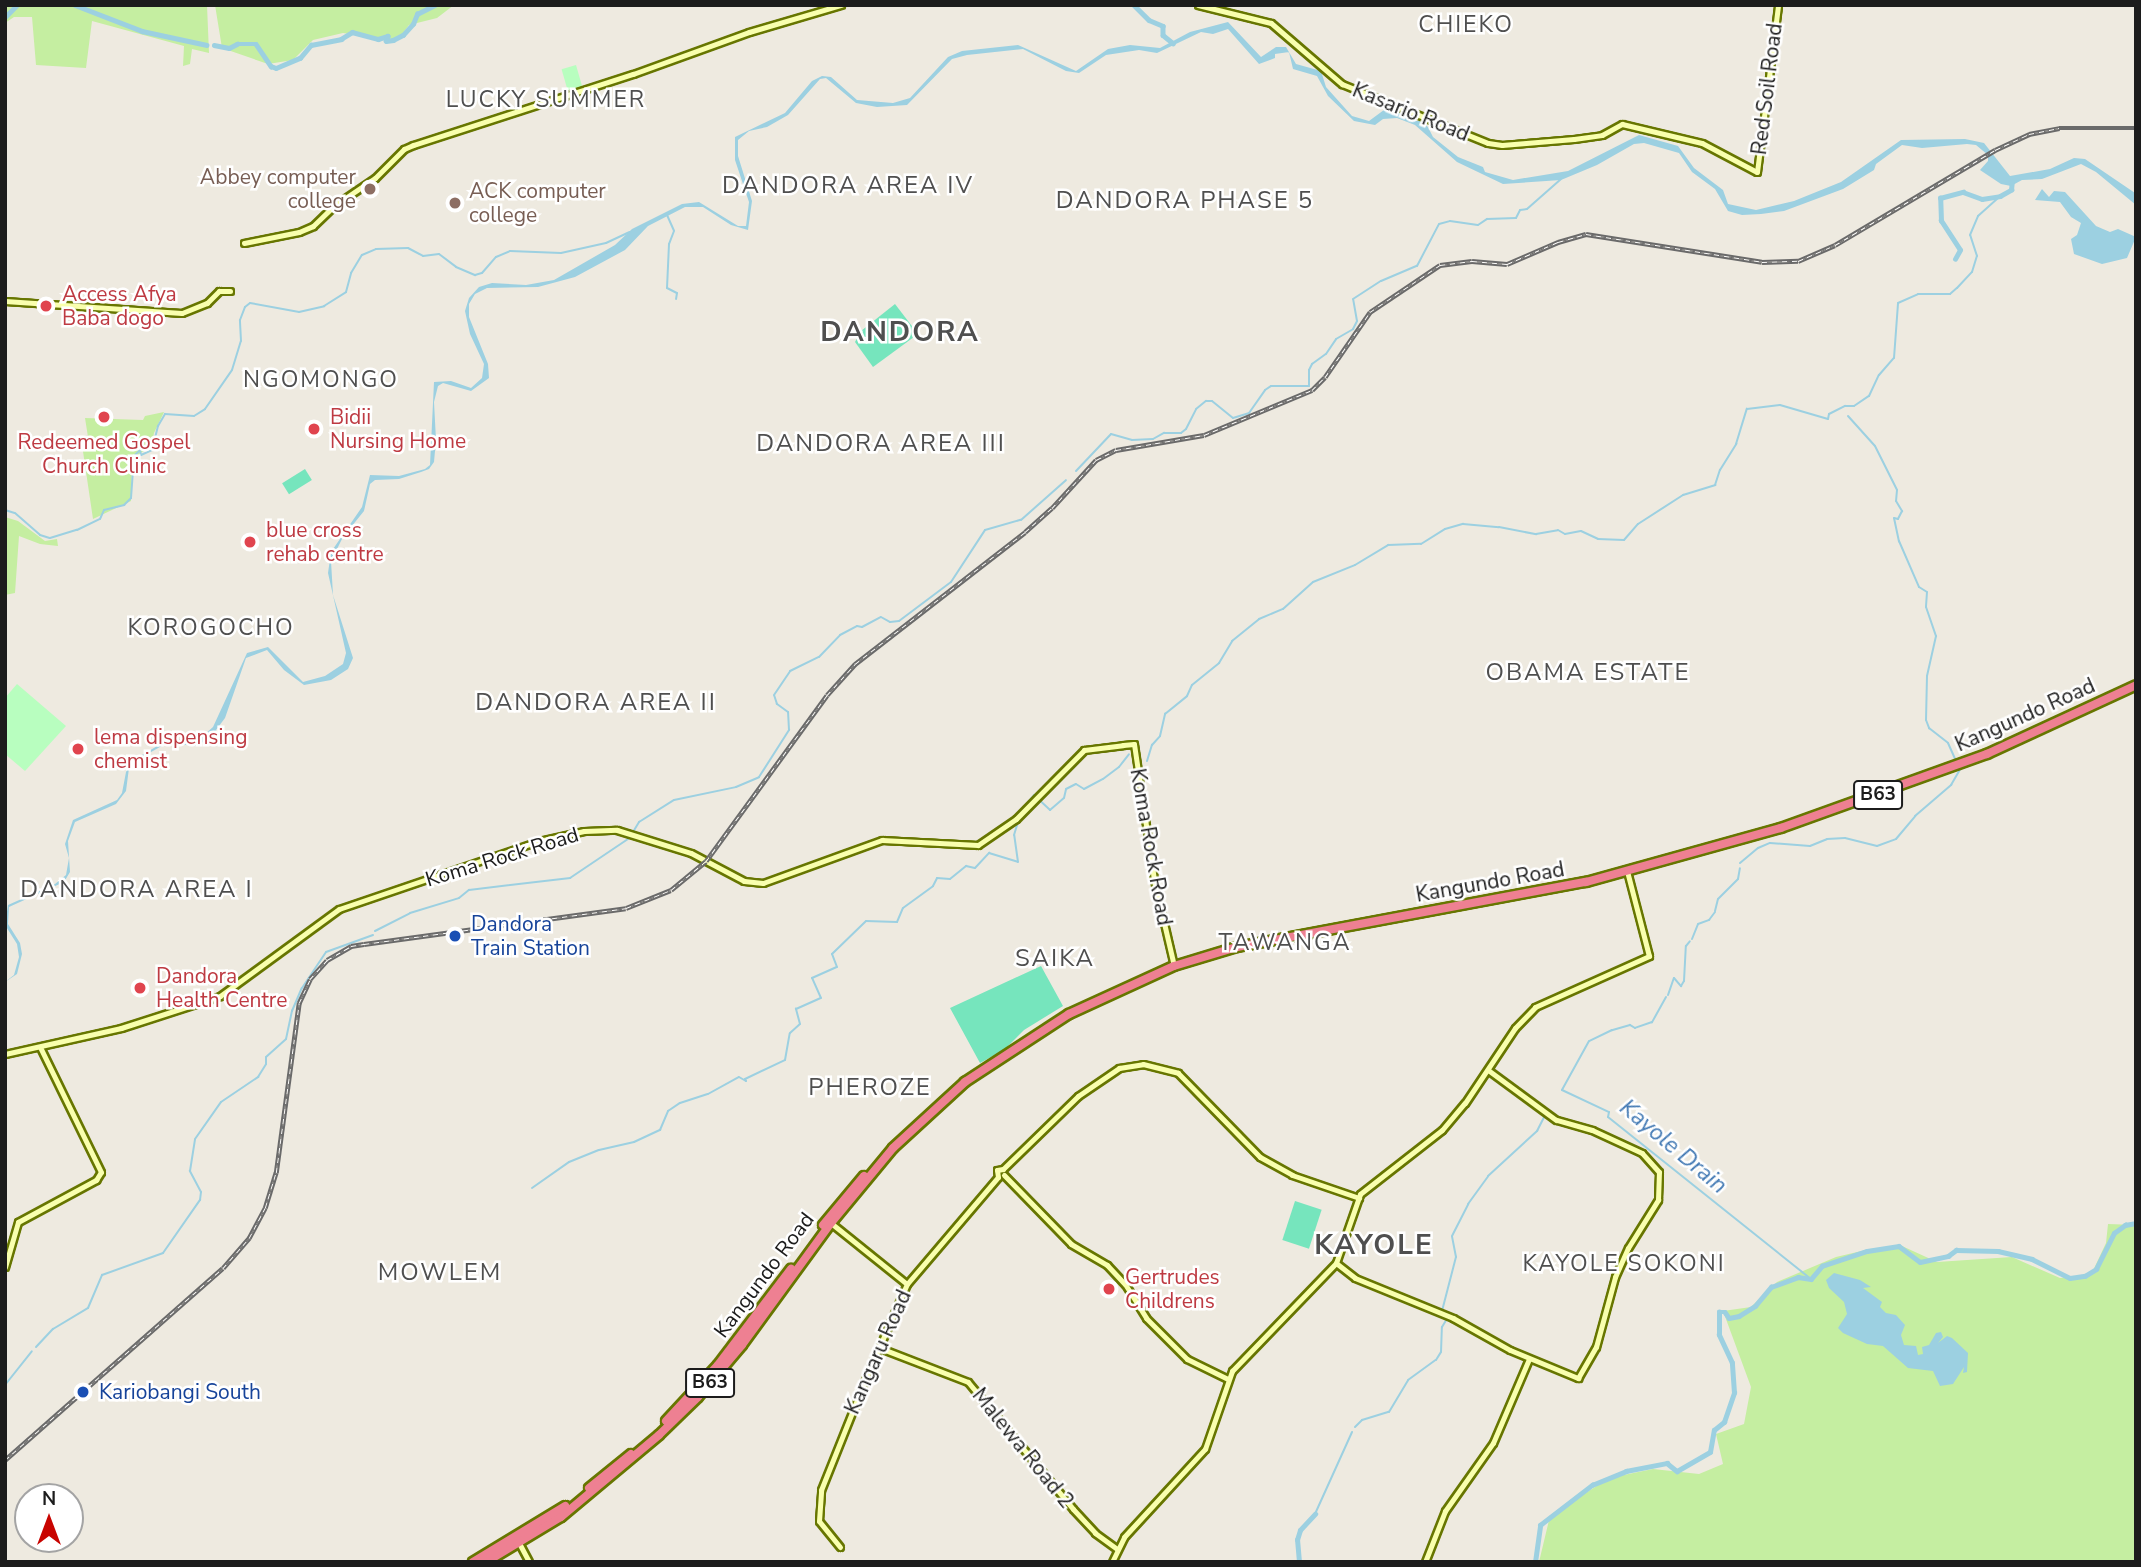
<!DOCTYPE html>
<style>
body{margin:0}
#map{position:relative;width:2141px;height:1567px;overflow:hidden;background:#eeeae0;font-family:"Nunito Sans",sans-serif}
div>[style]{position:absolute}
.grass>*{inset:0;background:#c5eea1}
.park>*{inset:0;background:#b8febf;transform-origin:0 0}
.pitch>*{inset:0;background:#76e5bd;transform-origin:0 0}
.water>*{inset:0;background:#9cd0e1}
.stream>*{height:2px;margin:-1px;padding:0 1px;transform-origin:1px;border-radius:1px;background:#9cd0e1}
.river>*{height:4.5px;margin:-2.25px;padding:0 2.25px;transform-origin:2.25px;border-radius:2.25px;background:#9cd0e1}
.roads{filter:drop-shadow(2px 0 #677600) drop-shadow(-2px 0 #677600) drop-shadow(0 2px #677600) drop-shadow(0 -2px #677600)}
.secondary>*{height:5px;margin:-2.5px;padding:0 2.5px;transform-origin:2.5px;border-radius:2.5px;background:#f9ffae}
.highway>*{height:8px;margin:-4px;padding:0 4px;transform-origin:4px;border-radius:4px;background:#ee8092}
.rail>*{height:4.5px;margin-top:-2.25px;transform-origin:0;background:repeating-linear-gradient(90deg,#fff 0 5px,#6a6a6a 0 10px);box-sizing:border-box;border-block:2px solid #6a6a6a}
.dots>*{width:19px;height:19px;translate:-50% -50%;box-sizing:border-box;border:4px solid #fff;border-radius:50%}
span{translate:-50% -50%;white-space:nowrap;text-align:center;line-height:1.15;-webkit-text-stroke:5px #fff;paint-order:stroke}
.shield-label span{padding:2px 5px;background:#fff;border:2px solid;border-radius:5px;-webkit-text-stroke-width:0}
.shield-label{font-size:19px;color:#1c1c1c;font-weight:700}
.street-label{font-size:21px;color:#1c1c1c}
.education-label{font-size:21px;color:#785e54}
.right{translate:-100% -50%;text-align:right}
.left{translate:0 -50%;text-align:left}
.health-label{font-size:21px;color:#be3a42}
.transit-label{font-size:21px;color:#164399}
.neighbourhood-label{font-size:23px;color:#4f4f4f;letter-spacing:2px}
.water-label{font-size:23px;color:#4178b3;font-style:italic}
.quarter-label{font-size:24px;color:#4f4f4f;letter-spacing:2px}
.district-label{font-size:28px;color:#4f4f4f;font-weight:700;letter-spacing:2px}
.frame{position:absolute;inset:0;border:7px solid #1c1c1c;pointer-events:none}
.north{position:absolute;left:14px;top:1483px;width:70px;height:70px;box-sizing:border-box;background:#fff;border:2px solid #a4a4a4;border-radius:50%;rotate:0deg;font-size:19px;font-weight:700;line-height:28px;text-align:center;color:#1c1c1c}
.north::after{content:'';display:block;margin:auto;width:24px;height:32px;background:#c80400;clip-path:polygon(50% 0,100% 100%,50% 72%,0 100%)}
</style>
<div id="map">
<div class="grass">
<div style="clip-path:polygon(5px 5px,207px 5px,209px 53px,192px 49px,190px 64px,183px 66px,184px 46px,92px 21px,86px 68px,36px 65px,32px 17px,14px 17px,5px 23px)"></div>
<div style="clip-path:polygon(215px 5px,454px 5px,437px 18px,409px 25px,397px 41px,343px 33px,313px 40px,293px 60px,268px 64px,222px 48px)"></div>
<div style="clip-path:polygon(164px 412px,154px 433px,151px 448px,140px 453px,132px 465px,131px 501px,93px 519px,81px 438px,88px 437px,85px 418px,143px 420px,145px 416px)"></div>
<div style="clip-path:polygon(5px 517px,18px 521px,45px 541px,57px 539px,58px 546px,40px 544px,19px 536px,15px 593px,5px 595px)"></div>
<div style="clip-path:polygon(2108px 1224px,2136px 1225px,2136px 1562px,1539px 1562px,1550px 1516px,1609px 1478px,1653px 1469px,1699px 1474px,1723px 1464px,1716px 1434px,1744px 1424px,1751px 1387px,1723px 1311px,1751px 1307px,1777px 1282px,1836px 1257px,1870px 1249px,1902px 1246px,1937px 1262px,2012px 1257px,2060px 1278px,2091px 1275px,2106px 1243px)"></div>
</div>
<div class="park">
<div style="left:576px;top:65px;width:25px;height:15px;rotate:74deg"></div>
<div style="clip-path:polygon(17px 684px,66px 726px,25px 771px,5px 754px,5px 698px)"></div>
</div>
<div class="pitch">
<div style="clip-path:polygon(895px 304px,918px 334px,873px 367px,855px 342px,861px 331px)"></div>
<div style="left:305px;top:469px;width:13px;height:27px;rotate:58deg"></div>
<div style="clip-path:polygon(1041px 966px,1063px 1006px,1024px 1030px,1004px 1050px,980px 1063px,950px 1008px)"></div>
<div style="left:1295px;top:1201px;width:28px;height:41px;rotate:18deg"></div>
</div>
<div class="water">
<div style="clip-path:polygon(1228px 22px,1261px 57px,1276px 47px,1286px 47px,1296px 64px,1321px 71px,1326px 87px,1352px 116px,1369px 121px,1388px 107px,1396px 109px,1411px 121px,1420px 121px,1428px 127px,1433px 137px,1458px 157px,1483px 167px,1485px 172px,1513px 180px,1568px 171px,1639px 135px,1678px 146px,1694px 168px,1723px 190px,1728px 204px,1756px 210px,1794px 201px,1841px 182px,1901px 140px,1965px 139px,1984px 143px,2010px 176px,2050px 169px,2074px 158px,2085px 159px,2135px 193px,2136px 205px,2096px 172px,2081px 164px,2042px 179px,2022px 180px,2011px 186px,2001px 184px,1980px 170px,1988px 161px,1988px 155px,1976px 145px,1967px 144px,1922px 148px,1902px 145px,1876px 164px,1874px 170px,1843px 189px,1784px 211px,1761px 214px,1742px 215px,1728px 211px,1715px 189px,1692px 172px,1679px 153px,1644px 143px,1634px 144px,1597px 165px,1561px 180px,1503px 184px,1457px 162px,1415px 125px,1397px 118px,1383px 119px,1375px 125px,1354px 121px,1328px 96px,1317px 76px,1293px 69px,1289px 52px,1275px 54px,1275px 58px,1259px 64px,1228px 29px,1213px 34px,1201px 32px,1157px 53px,1139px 50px,1106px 55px,1079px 73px,1066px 71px,1023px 49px,967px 55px,952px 59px,907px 105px,877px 107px,856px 103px,826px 78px,820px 79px,788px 115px,767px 127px,749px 131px,738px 140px,738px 156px,752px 201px,748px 230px,731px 225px,703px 207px,685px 207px,648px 226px,625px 250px,575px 277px,538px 287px,487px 288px,475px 294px,469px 304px,469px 317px,488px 364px,489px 378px,471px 391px,443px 383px,438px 386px,434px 402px,436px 440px,434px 462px,429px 469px,421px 472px,399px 479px,375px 480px,370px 484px,364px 511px,343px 537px,331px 561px,333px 595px,353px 658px,348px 669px,331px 680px,304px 685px,284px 670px,267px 650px,246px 658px,225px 718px,210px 738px,196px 746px,167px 743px,137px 760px,129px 768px,126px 791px,116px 804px,75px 822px,68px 841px,70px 872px,64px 882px,9px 907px,8px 924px,20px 943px,22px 954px,17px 974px,5px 982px,14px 975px,19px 957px,17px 944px,5px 925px,8px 905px,55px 884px,66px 875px,69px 858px,65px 844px,73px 820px,117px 800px,122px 793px,126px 772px,132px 761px,164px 742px,203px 736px,213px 727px,247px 653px,268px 647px,303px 682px,325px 676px,343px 664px,346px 653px,328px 573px,331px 552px,362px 507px,370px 475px,399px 476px,425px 469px,430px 465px,434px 382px,451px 381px,471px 388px,482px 378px,484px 364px,470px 334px,465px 311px,469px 298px,479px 287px,492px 283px,526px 285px,554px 280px,615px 245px,632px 229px,682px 204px,699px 202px,738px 226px,746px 226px,749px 202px,735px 160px,735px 137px,785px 113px,812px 81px,822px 76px,831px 77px,857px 100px,893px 103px,910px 98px,948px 57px,962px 51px,1018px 45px,1076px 71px,1108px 49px,1130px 45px,1160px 48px,1190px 32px)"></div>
<div style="clip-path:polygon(2042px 189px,2049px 197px,2054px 191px,2065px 192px,2096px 226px,2110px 232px,2118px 229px,2136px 237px,2127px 258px,2102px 264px,2074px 254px,2071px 239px,2077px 235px,2081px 223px,2071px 217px,2060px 202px,2035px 200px)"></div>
<div style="clip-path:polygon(1834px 1273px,1860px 1280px,1871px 1287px,1863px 1288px,1882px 1302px,1880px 1307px,1886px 1313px,1896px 1315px,1905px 1325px,1901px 1335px,1904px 1345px,1916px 1346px,1918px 1355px,1923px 1354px,1922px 1347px,1929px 1345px,1936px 1333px,1941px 1332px,1943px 1337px,1938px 1343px,1947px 1336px,1952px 1338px,1968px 1353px,1967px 1372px,1963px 1373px,1964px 1367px,1953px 1384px,1940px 1386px,1933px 1371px,1908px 1368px,1883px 1346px,1867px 1344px,1843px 1333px,1838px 1328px,1847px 1314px,1844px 1302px,1829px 1288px,1826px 1280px)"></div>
</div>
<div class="stream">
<div style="left:667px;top:215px;width:17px;rotate:66deg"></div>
<div style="left:674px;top:231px;width:14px;rotate:111deg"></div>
<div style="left:669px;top:244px;width:44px;rotate:92.6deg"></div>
<div style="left:667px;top:288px;width:11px;rotate:27deg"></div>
<div style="left:677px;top:293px;width:6px;rotate:99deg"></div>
<div style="left:1848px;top:416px;width:40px;rotate:48deg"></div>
<div style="left:1875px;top:446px;width:49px;rotate:63.4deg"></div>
<div style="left:1897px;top:490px;width:11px;rotate:95deg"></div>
<div style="left:1896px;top:501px;width:12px;rotate:59deg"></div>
<div style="left:1902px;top:511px;width:9px;rotate:117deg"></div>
<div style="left:1898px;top:519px;width:4px;rotate:-166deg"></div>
<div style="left:1894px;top:518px;width:24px;rotate:78deg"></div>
<div style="left:1899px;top:541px;width:50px;rotate:66.5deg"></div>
<div style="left:1919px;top:587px;width:9px;rotate:32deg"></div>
<div style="left:1927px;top:592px;width:15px;rotate:94deg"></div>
<div style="left:1926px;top:607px;width:31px;rotate:71deg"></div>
<div style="left:1936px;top:636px;width:41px;rotate:102.7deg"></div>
<div style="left:1927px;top:676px;width:44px;rotate:91.3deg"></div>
<div style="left:1926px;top:720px;width:9px;rotate:69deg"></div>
<div style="left:1929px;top:728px;width:24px;rotate:38deg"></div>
<div style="left:1948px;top:743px;width:20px;rotate:66deg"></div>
<div style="left:1076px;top:471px;width:51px;rotate:-46.6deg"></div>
<div style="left:1111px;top:434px;width:22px;rotate:16deg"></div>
<div style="left:1132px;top:440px;width:21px;rotate:-3deg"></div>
<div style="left:1153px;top:439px;width:13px;rotate:-29deg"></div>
<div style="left:1164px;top:433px;width:17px"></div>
<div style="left:1181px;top:433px;width:6px;rotate:-39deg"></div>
<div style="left:1186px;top:429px;width:22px;rotate:-63deg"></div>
<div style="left:1196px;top:409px;width:13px;rotate:-39deg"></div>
<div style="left:1206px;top:401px;width:6px"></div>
<div style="left:1212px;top:401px;width:27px;rotate:39deg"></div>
<div style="left:1233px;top:418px;width:17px;rotate:-17deg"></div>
<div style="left:1249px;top:413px;width:28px;rotate:-55deg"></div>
<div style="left:1265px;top:390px;width:7px;rotate:-34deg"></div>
<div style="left:1271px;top:386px;width:38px"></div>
<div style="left:1309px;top:386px;width:16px;rotate:-90deg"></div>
<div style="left:1309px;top:370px;width:7px;rotate:-63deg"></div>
<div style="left:1312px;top:364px;width:17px;rotate:-36deg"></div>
<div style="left:1326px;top:354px;width:18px;rotate:-56deg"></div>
<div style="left:1336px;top:339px;width:20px;rotate:-30deg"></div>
<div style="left:1353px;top:329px;width:9px;rotate:-63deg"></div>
<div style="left:1357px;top:321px;width:22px;rotate:-100deg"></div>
<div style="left:1353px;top:299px;width:33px;rotate:-33deg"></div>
<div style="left:1381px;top:281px;width:39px;rotate:-23deg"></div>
<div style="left:1417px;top:266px;width:47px;rotate:-62.4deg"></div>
<div style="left:1439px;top:224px;width:11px;rotate:-15deg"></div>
<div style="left:1450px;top:221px;width:28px;rotate:8deg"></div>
<div style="left:1478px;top:225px;width:11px;rotate:-34deg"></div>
<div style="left:1487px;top:219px;width:29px;rotate:-2deg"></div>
<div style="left:1516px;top:218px;width:9px;rotate:-63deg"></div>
<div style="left:1520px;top:210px;width:7px;rotate:-8deg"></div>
<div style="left:1527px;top:209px;width:45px;rotate:-41.4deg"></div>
<div style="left:5px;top:510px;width:10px;rotate:17deg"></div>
<div style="left:15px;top:513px;width:33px;rotate:41deg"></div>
<div style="left:40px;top:535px;width:10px;rotate:17deg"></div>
<div style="left:50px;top:538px;width:28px;rotate:-17deg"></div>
<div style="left:77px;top:530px;width:25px;rotate:-26deg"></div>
<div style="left:100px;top:519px;width:10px;rotate:-66deg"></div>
<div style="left:104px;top:510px;width:21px;rotate:-14deg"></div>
<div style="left:124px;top:505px;width:10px;rotate:-45deg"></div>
<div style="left:131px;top:498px;width:42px;rotate:-85.9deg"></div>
<div style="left:134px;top:456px;width:8px;rotate:-45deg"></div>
<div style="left:140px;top:450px;width:5px;rotate:79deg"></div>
<div style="left:141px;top:455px;width:12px;rotate:-24deg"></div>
<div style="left:152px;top:450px;width:25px;rotate:-76deg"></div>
<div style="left:158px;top:426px;width:14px;rotate:-60deg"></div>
<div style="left:165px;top:414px;width:29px;rotate:4deg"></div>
<div style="left:194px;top:416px;width:13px;rotate:-32deg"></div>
<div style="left:205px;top:409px;width:47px;rotate:-55.3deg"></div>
<div style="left:232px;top:370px;width:30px;rotate:-73deg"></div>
<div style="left:241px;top:341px;width:21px;rotate:-93deg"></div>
<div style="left:240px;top:320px;width:14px;rotate:-69deg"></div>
<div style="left:245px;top:307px;width:6px;rotate:-39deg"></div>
<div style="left:250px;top:303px;width:50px;rotate:10.4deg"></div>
<div style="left:299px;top:312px;width:26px;rotate:-13deg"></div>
<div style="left:324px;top:306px;width:26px;rotate:-32deg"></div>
<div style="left:346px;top:292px;width:20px;rotate:-75deg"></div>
<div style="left:351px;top:273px;width:21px;rotate:-59deg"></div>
<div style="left:362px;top:255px;width:15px;rotate:-23deg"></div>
<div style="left:376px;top:249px;width:32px;rotate:-2deg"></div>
<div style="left:408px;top:248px;width:17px;rotate:28deg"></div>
<div style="left:423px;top:256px;width:16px;rotate:-7deg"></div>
<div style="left:439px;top:254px;width:21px;rotate:37deg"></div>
<div style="left:456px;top:267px;width:21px;rotate:23deg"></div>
<div style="left:475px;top:275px;width:7px;rotate:-16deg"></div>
<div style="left:482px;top:273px;width:21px;rotate:-49deg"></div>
<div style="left:496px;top:257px;width:15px;rotate:-23deg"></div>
<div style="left:510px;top:251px;width:51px;rotate:2.2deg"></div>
<div style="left:561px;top:253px;width:46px;rotate:-12.5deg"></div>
<div style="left:606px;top:243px;width:26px;rotate:-25deg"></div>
<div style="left:1147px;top:761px;width:17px;rotate:-73deg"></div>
<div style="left:1152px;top:745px;width:12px;rotate:-48deg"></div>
<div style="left:1160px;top:736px;width:23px;rotate:-77deg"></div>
<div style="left:1165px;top:714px;width:28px;rotate:-39deg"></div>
<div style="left:1187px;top:696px;width:12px;rotate:-66deg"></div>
<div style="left:1192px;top:685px;width:35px;rotate:-39deg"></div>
<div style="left:1219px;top:663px;width:26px;rotate:-59deg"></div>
<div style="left:1232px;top:641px;width:35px;rotate:-39deg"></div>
<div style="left:1259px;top:619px;width:26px;rotate:-23deg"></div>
<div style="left:1283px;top:609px;width:40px;rotate:-42deg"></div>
<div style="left:1313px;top:582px;width:45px;rotate:-22deg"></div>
<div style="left:1355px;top:565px;width:39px;rotate:-31deg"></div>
<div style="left:1388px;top:545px;width:33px;rotate:-2deg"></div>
<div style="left:1421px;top:544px;width:28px;rotate:-32deg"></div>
<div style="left:1445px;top:529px;width:19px;rotate:-16deg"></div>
<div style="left:1463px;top:524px;width:36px;rotate:5deg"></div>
<div style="left:1499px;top:527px;width:38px;rotate:11deg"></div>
<div style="left:1536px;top:534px;width:22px;rotate:-10deg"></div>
<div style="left:1558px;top:530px;width:8px;rotate:30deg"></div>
<div style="left:1565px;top:534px;width:16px;rotate:-11deg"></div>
<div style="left:1581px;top:531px;width:19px;rotate:25deg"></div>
<div style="left:1598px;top:539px;width:26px;rotate:2deg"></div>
<div style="left:1624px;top:540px;width:21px;rotate:-49deg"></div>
<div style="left:1638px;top:524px;width:54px;rotate:-32.8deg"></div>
<div style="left:1683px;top:495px;width:34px;rotate:-17deg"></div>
<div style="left:1715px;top:485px;width:16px;rotate:-72deg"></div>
<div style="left:1720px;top:470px;width:31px;rotate:-58deg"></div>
<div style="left:1736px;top:444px;width:37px;rotate:-73deg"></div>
<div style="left:1747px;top:409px;width:33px;rotate:-7deg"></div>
<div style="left:1780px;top:405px;width:50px;rotate:16.3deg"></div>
<div style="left:1828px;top:419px;width:5px;rotate:-79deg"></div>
<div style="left:1829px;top:414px;width:18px;rotate:-27deg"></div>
<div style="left:1845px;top:406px;width:9px"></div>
<div style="left:1854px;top:406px;width:18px;rotate:-34deg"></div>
<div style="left:1869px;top:396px;width:23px;rotate:-65deg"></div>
<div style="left:1879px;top:375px;width:23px;rotate:-49deg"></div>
<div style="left:1894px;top:358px;width:55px;rotate:-85.8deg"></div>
<div style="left:1898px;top:303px;width:22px;rotate:-24deg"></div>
<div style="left:1918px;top:294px;width:32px"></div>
<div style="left:1950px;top:294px;width:9px;rotate:-41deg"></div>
<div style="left:1957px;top:288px;width:22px;rotate:-47deg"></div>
<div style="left:1972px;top:272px;width:17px;rotate:-73deg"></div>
<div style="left:1977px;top:256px;width:22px;rotate:-108deg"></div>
<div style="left:1970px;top:235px;width:21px;rotate:-67deg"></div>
<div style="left:1978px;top:216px;width:30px;rotate:-42deg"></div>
<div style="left:1026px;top:805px;width:13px;rotate:-51deg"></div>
<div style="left:1034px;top:795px;width:22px;rotate:43deg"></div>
<div style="left:1050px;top:810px;width:18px;rotate:-41deg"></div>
<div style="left:1064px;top:798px;width:9px;rotate:-77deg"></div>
<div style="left:1066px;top:789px;width:11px;rotate:-27deg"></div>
<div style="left:1076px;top:784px;width:9px;rotate:32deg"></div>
<div style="left:1084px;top:789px;width:21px;rotate:-28deg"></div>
<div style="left:1103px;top:779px;width:20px;rotate:-37deg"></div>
<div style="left:1119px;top:767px;width:16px;rotate:-52deg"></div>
<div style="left:633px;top:832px;width:12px;rotate:-59deg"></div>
<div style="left:639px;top:822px;width:41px;rotate:-32.2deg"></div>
<div style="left:674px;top:800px;width:63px;rotate:-11.8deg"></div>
<div style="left:736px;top:787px;width:25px;rotate:-23deg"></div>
<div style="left:759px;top:777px;width:56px;rotate:-57.4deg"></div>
<div style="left:789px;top:730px;width:18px;rotate:-93deg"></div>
<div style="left:788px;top:712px;width:14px;rotate:-144deg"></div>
<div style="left:777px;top:704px;width:9px;rotate:-108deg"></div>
<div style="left:774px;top:695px;width:29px;rotate:-56deg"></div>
<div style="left:790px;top:671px;width:32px;rotate:-26deg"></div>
<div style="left:819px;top:657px;width:30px;rotate:-46deg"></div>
<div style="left:840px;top:635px;width:19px;rotate:-28deg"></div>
<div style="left:857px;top:626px;width:5px;rotate:11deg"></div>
<div style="left:862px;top:627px;width:21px;rotate:-28deg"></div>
<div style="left:881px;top:617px;width:10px;rotate:29deg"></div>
<div style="left:890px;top:622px;width:9px;rotate:-6deg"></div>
<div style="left:899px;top:621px;width:65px;rotate:-36.9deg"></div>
<div style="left:951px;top:582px;width:62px;rotate:-56.8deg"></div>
<div style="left:985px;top:530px;width:37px;rotate:-16deg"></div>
<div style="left:1021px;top:520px;width:60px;rotate:-41.6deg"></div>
<div style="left:1740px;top:863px;width:23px;rotate:-40deg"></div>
<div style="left:1758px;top:848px;width:13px;rotate:-23deg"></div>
<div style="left:1770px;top:843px;width:40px;rotate:4.3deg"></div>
<div style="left:1810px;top:846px;width:18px;rotate:-22deg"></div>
<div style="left:1827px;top:839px;width:18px;rotate:-3deg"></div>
<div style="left:1845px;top:838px;width:33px;rotate:14deg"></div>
<div style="left:1877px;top:846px;width:20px;rotate:-20deg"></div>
<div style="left:1896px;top:839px;width:30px;rotate:-50deg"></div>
<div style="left:1915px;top:816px;width:48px;rotate:-40.7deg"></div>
<div style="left:1951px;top:785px;width:20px;rotate:-60deg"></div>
<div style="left:1715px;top:911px;width:12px;rotate:-76deg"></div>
<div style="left:1718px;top:899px;width:28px;rotate:-45deg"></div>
<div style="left:1738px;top:879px;width:11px;rotate:-80deg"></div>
<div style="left:375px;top:931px;width:39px;rotate:-27deg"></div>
<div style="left:410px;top:913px;width:51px;rotate:-17deg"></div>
<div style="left:459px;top:898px;width:13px;rotate:-39deg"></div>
<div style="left:469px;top:890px;width:102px;rotate:-6.8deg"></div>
<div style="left:570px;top:878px;width:73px;rotate:-33.9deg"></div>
<div style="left:1692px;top:939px;width:16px;rotate:-68deg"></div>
<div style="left:1698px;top:924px;width:12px;rotate:-20deg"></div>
<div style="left:1709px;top:920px;width:10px;rotate:-53deg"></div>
<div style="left:1668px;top:995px;width:18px;rotate:-71deg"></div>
<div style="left:1674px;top:978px;width:11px;rotate:49deg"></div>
<div style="left:1681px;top:986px;width:6px;rotate:-59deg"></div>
<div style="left:1684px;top:981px;width:35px;rotate:-87deg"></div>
<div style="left:1686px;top:946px;width:6px;rotate:-51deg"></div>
<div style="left:1666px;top:997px;width:29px;rotate:119deg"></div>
<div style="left:1652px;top:1022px;width:18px;rotate:161deg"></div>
<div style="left:1635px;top:1028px;width:6px;rotate:-149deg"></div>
<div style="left:1630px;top:1025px;width:19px;rotate:164deg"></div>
<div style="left:1612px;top:1030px;width:25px;rotate:154deg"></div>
<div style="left:1589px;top:1041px;width:56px;rotate:118.9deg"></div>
<div style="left:1562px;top:1090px;width:52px;rotate:25.1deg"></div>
<div style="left:1609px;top:1112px;width:5px;rotate:101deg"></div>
<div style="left:1608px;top:1117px;width:260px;rotate:38.6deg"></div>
<div style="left:532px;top:1188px;width:45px;rotate:-35.1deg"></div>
<div style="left:569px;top:1162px;width:32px;rotate:-22deg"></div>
<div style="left:599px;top:1150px;width:36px;rotate:-13deg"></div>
<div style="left:634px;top:1142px;width:29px;rotate:-25deg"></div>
<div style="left:660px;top:1130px;width:21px;rotate:-67deg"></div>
<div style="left:668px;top:1111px;width:14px;rotate:-34deg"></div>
<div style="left:680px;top:1103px;width:29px;rotate:-18deg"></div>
<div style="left:708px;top:1094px;width:35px;rotate:-29deg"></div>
<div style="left:739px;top:1077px;width:8px;rotate:30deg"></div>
<div style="left:746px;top:1081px;width:2px;rotate:-117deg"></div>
<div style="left:745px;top:1079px;width:44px;rotate:-25.4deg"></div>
<div style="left:785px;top:1060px;width:27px;rotate:-80deg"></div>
<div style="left:790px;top:1033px;width:13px;rotate:-42deg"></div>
<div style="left:800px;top:1024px;width:16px;rotate:-105deg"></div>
<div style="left:796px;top:1009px;width:27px;rotate:-24deg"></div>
<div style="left:821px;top:998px;width:22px;rotate:-114deg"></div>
<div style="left:812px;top:978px;width:27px;rotate:-24deg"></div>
<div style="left:837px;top:967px;width:14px;rotate:-111deg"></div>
<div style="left:832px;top:954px;width:47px;rotate:-44.1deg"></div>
<div style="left:866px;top:921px;width:31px;rotate:2deg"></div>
<div style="left:897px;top:922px;width:15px;rotate:-67deg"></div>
<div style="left:903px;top:908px;width:37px;rotate:-36deg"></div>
<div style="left:933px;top:886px;width:9px;rotate:-63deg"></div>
<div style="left:937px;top:878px;width:13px;rotate:4deg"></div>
<div style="left:950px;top:879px;width:21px;rotate:-39deg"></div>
<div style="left:966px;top:866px;width:9px;rotate:13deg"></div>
<div style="left:975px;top:868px;width:21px;rotate:-47deg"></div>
<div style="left:989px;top:853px;width:30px;rotate:17deg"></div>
<div style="left:1018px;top:862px;width:27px;rotate:-98deg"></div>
<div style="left:1014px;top:835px;width:17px;rotate:-73deg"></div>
<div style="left:1442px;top:1311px;width:56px;rotate:-75.5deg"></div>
<div style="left:1456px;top:1257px;width:21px;rotate:-101deg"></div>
<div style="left:1452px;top:1236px;width:36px;rotate:-63deg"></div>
<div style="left:1468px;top:1204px;width:34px;rotate:-54deg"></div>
<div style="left:1488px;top:1176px;width:67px;rotate:-42.6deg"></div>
<div style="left:1537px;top:1131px;width:18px;rotate:-63deg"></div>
<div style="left:36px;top:1347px;width:25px;rotate:-47deg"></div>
<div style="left:53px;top:1329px;width:41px;rotate:-31deg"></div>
<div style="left:88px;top:1308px;width:36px;rotate:-67deg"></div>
<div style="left:102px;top:1275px;width:65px;rotate:-19.8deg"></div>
<div style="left:163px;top:1253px;width:65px;rotate:-55.1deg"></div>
<div style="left:200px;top:1200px;width:8px;rotate:-83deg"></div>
<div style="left:201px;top:1192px;width:24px;rotate:-118deg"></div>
<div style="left:190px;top:1171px;width:32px;rotate:-81deg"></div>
<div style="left:195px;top:1139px;width:45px;rotate:-54.9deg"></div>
<div style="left:221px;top:1102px;width:45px;rotate:-34deg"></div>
<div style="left:258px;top:1077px;width:15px;rotate:-58deg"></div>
<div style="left:266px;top:1064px;width:7px;rotate:-90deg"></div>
<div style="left:266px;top:1057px;width:27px;rotate:-42deg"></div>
<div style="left:286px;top:1039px;width:29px;rotate:-78deg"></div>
<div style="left:292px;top:1011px;width:25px;rotate:-67deg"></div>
<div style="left:302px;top:988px;width:43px;rotate:-56.3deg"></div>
<div style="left:326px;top:952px;width:50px;rotate:-19.9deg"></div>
<div style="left:5px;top:1385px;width:43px;rotate:-51.5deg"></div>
<div style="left:1355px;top:1427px;width:10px;rotate:-45deg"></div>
<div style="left:1362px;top:1420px;width:28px;rotate:-17deg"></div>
<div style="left:1389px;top:1412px;width:37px;rotate:-59deg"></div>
<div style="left:1408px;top:1380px;width:34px;rotate:-36deg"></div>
<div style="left:1436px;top:1360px;width:9px;rotate:-58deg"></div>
<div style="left:1441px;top:1352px;width:25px;rotate:-88deg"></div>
<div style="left:1442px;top:1327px;width:12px;rotate:-59deg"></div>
<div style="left:1315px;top:1514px;width:90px;rotate:-65.7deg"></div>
</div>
<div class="river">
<div style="left:75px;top:5px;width:72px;rotate:21.2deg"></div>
<div style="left:142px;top:31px;width:66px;rotate:12.2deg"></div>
<div style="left:1134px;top:5px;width:21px;rotate:45deg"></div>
<div style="left:1149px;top:20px;width:15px;rotate:23deg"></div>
<div style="left:1163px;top:26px;width:9px;rotate:90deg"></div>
<div style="left:1163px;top:35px;width:13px;rotate:39deg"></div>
<div style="left:5px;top:17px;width:17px;rotate:-45deg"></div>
<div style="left:214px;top:45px;width:15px;rotate:11deg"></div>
<div style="left:229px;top:48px;width:9px;rotate:-27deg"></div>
<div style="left:237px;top:44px;width:19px"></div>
<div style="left:256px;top:44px;width:27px;rotate:56deg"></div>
<div style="left:271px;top:66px;width:5px;rotate:22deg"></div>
<div style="left:276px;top:68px;width:26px;rotate:-23deg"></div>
<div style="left:300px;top:58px;width:17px;rotate:-50deg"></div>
<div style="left:311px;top:45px;width:31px;rotate:-11deg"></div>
<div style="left:341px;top:39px;width:13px;rotate:-32deg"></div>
<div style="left:352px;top:32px;width:27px;rotate:15deg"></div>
<div style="left:378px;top:39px;width:10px;rotate:-17deg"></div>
<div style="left:388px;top:36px;width:5px;rotate:112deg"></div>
<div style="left:386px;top:41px;width:7px;rotate:-8deg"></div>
<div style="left:393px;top:40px;width:11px;rotate:-27deg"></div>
<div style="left:403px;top:35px;width:15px;rotate:-48deg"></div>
<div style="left:413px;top:24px;width:11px;rotate:-68deg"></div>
<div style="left:417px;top:14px;width:20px;rotate:-27deg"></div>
<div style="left:1955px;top:259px;width:10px;rotate:-61deg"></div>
<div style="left:1960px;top:250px;width:35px;rotate:-123deg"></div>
<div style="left:1941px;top:221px;width:23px;rotate:-92deg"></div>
<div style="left:1940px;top:198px;width:24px;rotate:-15deg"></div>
<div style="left:1963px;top:192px;width:20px;rotate:20deg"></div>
<div style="left:1982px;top:199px;width:18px;rotate:-9deg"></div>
<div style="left:2000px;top:196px;width:13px;rotate:-29deg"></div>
<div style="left:2011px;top:190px;width:9px;rotate:-84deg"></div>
<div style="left:1299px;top:1562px;width:22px;rotate:-95deg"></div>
<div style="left:1297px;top:1540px;width:10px;rotate:-73deg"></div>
<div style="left:1300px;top:1530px;width:22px;rotate:-47deg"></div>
<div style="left:1535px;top:1562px;width:37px;rotate:-82deg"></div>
<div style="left:1540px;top:1525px;width:66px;rotate:-37.6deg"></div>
<div style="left:1592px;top:1485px;width:37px;rotate:-22deg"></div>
<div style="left:1626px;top:1471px;width:42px;rotate:-11deg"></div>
<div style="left:1667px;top:1463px;width:13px;rotate:39deg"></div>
<div style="left:1677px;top:1471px;width:38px;rotate:-30deg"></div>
<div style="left:1710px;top:1452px;width:22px;rotate:-80deg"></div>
<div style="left:1714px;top:1430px;width:13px;rotate:-39deg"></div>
<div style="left:1724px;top:1422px;width:31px;rotate:-71deg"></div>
<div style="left:1734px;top:1393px;width:30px;rotate:-94deg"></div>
<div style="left:1732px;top:1363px;width:31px;rotate:-115deg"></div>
<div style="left:1719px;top:1335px;width:23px;rotate:-90deg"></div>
<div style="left:1719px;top:1312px;width:6px"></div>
<div style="left:1725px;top:1312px;width:7px;rotate:56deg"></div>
<div style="left:1729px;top:1318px;width:10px;rotate:-11deg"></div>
<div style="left:1739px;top:1316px;width:19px;rotate:-32deg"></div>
<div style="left:1755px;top:1306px;width:25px;rotate:-50deg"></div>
<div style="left:1771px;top:1287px;width:29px;rotate:-20deg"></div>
<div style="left:1798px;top:1277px;width:13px;rotate:9deg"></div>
<div style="left:1811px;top:1279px;width:17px;rotate:-50deg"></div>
<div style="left:1822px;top:1266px;width:47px;rotate:-18.4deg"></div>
<div style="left:1867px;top:1251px;width:32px;rotate:-9deg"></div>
<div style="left:1899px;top:1246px;width:26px;rotate:37deg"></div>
<div style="left:1920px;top:1262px;width:29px;rotate:-12deg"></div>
<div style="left:1948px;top:1256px;width:10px;rotate:-37deg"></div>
<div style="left:1956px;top:1250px;width:42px;rotate:1.4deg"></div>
<div style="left:1998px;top:1251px;width:35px;rotate:13deg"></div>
<div style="left:2032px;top:1259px;width:42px;rotate:26.6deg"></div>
<div style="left:2070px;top:1278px;width:15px;rotate:-8deg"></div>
<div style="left:2085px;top:1276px;width:13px;rotate:-32deg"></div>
<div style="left:2096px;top:1269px;width:40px;rotate:-63.4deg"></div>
<div style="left:2114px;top:1233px;width:14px;rotate:-36deg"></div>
<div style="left:2125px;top:1225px;width:11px;rotate:-10deg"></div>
</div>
<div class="roads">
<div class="secondary">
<div style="left:1198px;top:5px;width:75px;rotate:13.9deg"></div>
<div style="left:1271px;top:23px;width:94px;rotate:40.7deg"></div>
<div style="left:1342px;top:84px;width:157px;rotate:22deg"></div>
<div style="left:1488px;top:143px;width:14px;rotate:8deg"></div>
<div style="left:1502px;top:145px;width:72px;rotate:-4.8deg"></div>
<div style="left:1574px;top:139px;width:28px;rotate:-8deg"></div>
<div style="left:1602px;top:135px;width:23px;rotate:-29deg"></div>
<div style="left:1622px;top:124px;width:82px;rotate:13.4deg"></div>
<div style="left:1702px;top:143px;width:62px;rotate:27.8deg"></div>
<div style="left:1757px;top:172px;width:168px;rotate:-82.8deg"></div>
<div style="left:244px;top:243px;width:56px;rotate:-11.3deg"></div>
<div style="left:299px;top:232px;width:15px;rotate:-23deg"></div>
<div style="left:313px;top:226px;width:30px;rotate:-44deg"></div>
<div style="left:335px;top:205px;width:48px;rotate:-34deg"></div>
<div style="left:375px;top:178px;width:41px;rotate:-45deg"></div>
<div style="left:404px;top:149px;width:10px;rotate:-24deg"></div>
<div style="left:413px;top:145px;width:231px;rotate:-17.9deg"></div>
<div style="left:633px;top:74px;width:123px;rotate:-19.9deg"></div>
<div style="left:749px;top:32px;width:96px;rotate:-16.4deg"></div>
<div style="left:5px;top:301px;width:177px;rotate:3.9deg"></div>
<div style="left:182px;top:313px;width:27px;rotate:-22deg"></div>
<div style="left:207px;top:303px;width:17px;rotate:-45deg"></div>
<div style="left:219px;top:291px;width:11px"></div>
<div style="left:5px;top:1054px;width:119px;rotate:-12.6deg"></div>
<div style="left:121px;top:1028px;width:104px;rotate:-17.9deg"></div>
<div style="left:220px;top:996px;width:147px;rotate:-36.2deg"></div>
<div style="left:339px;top:909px;width:211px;rotate:-18.8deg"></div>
<div style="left:539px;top:841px;width:46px;rotate:-12.5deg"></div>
<div style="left:584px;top:831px;width:33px;rotate:-2deg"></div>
<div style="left:617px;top:830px;width:77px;rotate:17.3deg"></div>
<div style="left:691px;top:853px;width:60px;rotate:27.8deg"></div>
<div style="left:744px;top:881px;width:19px;rotate:6deg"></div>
<div style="left:763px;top:883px;width:127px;rotate:-19.9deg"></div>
<div style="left:882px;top:840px;width:96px;rotate:3deg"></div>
<div style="left:978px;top:845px;width:46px;rotate:-34.4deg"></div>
<div style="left:1016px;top:819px;width:97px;rotate:-45.4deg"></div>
<div style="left:1084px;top:750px;width:39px;rotate:-7deg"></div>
<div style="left:1123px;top:745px;width:11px;rotate:-5deg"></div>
<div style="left:1134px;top:744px;width:137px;rotate:81.6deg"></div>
<div style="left:1154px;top:880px;width:88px;rotate:76.9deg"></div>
<div style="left:1004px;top:1175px;width:96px;rotate:45.8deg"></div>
<div style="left:1071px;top:1244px;width:42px;rotate:30.3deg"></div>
<div style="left:1107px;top:1265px;width:26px;rotate:47deg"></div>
<div style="left:1125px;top:1284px;width:40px;rotate:58deg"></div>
<div style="left:1146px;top:1318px;width:58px;rotate:45deg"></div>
<div style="left:1187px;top:1359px;width:46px;rotate:26deg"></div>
<div style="left:998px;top:1177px;width:7px;rotate:-98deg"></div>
<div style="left:997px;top:1170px;width:6px;rotate:-9deg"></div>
<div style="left:1003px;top:1169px;width:105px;rotate:-44.2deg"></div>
<div style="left:1078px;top:1096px;width:50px;rotate:-34.3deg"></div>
<div style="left:1119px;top:1068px;width:24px;rotate:-9deg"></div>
<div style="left:1143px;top:1064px;width:36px;rotate:14deg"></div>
<div style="left:1178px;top:1073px;width:117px;rotate:45.7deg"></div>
<div style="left:1260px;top:1157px;width:37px;rotate:29deg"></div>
<div style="left:1292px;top:1175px;width:71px;rotate:18.9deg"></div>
<div style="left:831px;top:1223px;width:97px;rotate:38.8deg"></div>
<div style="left:1336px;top:1263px;width:24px;rotate:38deg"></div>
<div style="left:1355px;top:1278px;width:106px;rotate:22.2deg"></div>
<div style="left:1453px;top:1318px;width:65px;rotate:29.3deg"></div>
<div style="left:1510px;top:1350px;width:74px;rotate:22.4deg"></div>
<div style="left:1578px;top:1378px;width:36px;rotate:-60deg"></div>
<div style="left:1596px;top:1347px;width:73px;rotate:-74.8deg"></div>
<div style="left:1615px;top:1277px;width:32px;rotate:-66deg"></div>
<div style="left:1628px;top:1248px;width:57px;rotate:-58deg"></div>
<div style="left:1658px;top:1200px;width:28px;rotate:-88deg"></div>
<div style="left:1659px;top:1172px;width:25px;rotate:-132deg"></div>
<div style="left:1642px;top:1153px;width:55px;rotate:-155.3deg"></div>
<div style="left:1592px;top:1130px;width:37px;rotate:-164deg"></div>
<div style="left:1556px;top:1120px;width:84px;rotate:-143.7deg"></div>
<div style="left:5px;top:1267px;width:47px;rotate:-73.9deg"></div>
<div style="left:18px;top:1222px;width:89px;rotate:-28.3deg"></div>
<div style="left:96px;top:1180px;width:9px;rotate:-58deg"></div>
<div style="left:101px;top:1172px;width:139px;rotate:-116deg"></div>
<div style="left:880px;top:1348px;width:94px;rotate:21.1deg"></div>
<div style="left:968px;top:1382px;width:165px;rotate:50.4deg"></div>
<div style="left:1073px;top:1509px;width:33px;rotate:47deg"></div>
<div style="left:1095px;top:1533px;width:26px;rotate:36deg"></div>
<div style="left:519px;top:1543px;width:21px;rotate:62deg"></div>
<div style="left:840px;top:1547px;width:33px;rotate:-129deg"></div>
<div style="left:819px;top:1521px;width:31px;rotate:-86deg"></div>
<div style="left:821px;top:1490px;width:124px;rotate:-68.2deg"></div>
<div style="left:867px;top:1375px;width:99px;rotate:-66.3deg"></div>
<div style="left:907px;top:1284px;width:140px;rotate:-49.6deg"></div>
<div style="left:1112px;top:1562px;width:28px;rotate:-64deg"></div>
<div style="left:1124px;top:1537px;width:120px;rotate:-47.4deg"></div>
<div style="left:1205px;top:1449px;width:83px;rotate:-70.9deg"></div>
<div style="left:1232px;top:1371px;width:150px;rotate:-46.1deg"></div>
<div style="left:1336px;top:1263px;width:73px;rotate:-70.8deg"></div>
<div style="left:1360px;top:1194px;width:104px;rotate:-38deg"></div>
<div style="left:1442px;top:1130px;width:35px;rotate:-50deg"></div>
<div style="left:1465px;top:1103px;width:90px;rotate:-56.3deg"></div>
<div style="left:1515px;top:1028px;width:29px;rotate:-46deg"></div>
<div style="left:1535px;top:1007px;width:125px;rotate:-24.1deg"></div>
<div style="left:1649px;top:956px;width:88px;rotate:-104.5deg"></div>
<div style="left:1425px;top:1562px;width:55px;rotate:-68.6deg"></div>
<div style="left:1445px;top:1511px;width:83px;rotate:-54.8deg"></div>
<div style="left:1493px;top:1443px;width:91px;rotate:-66.8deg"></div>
</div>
<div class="highway">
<div style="left:823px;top:1225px;width:64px;rotate:-50.1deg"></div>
<div style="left:666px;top:1421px;width:76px;rotate:-47.1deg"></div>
<div style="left:718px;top:1365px;width:121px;rotate:-52.8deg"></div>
<div style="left:589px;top:1488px;width:54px;rotate:-39deg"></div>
<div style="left:473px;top:1562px;width:108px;rotate:-31.3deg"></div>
<div style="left:486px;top:1562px;width:87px;rotate:-31deg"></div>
<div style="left:561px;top:1517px;width:128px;rotate:-39.9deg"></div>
<div style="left:659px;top:1435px;width:54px;rotate:-44.3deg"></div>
<div style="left:698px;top:1397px;width:68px;rotate:-49.8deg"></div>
<div style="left:742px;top:1345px;width:151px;rotate:-53.9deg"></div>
<div style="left:831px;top:1223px;width:97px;rotate:-50.4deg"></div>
<div style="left:893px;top:1148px;width:98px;rotate:-42.5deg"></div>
<div style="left:965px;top:1082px;width:124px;rotate:-33.2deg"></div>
<div style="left:1069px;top:1014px;width:115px;rotate:-24.6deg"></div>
<div style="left:1174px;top:966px;width:66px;rotate:-16.8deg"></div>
<div style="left:1237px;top:947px;width:355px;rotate:-10.6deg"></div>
<div style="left:1586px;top:882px;width:202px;rotate:-15.5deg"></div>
<div style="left:1781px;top:828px;width:219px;rotate:-19.8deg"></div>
<div style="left:1987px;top:754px;width:164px;rotate:-24.8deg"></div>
</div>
</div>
<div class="rail">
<div style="left:5px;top:1460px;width:290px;rotate:-41.4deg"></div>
<div style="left:223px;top:1268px;width:40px;rotate:-49deg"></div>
<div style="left:249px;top:1238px;width:34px;rotate:-62deg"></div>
<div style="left:265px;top:1208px;width:37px;rotate:-73deg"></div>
<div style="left:276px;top:1173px;width:172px;rotate:-82.3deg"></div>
<div style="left:299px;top:1003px;width:26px;rotate:-65deg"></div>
<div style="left:310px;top:979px;width:25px;rotate:-48deg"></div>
<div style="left:327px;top:960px;width:28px;rotate:-30deg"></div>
<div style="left:351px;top:946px;width:13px;rotate:-9deg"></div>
<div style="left:364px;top:944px;width:264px;rotate:-7.8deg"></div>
<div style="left:626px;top:908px;width:48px;rotate:-21.8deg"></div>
<div style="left:671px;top:890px;width:45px;rotate:-39.6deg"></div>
<div style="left:706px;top:861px;width:205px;rotate:-53.9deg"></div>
<div style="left:827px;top:695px;width:42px;rotate:-47.9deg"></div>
<div style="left:855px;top:664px;width:215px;rotate:-37.8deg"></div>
<div style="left:1025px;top:532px;width:36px;rotate:-42deg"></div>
<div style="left:1052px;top:508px;width:65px;rotate:-47.5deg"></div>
<div style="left:1096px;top:460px;width:22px;rotate:-27deg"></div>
<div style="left:1116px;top:450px;width:89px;rotate:-9.7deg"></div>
<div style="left:1204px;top:435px;width:117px;rotate:-22.6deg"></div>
<div style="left:1312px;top:390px;width:18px;rotate:-45deg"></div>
<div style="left:1325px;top:377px;width:79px;rotate:-55.3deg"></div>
<div style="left:1370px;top:312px;width:84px;rotate:-33.9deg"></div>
<div style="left:1440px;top:265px;width:32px;rotate:-7deg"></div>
<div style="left:1472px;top:261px;width:35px;rotate:5deg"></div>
<div style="left:1507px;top:264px;width:56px;rotate:-23.3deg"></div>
<div style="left:1558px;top:242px;width:29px;rotate:-16deg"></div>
<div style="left:1586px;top:234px;width:178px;rotate:9deg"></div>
<div style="left:1762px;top:262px;width:36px;rotate:-2deg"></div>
<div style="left:1798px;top:261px;width:40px;rotate:-23.4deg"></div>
<div style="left:1835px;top:245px;width:186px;rotate:-30.7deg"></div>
<div style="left:1995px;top:150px;width:38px;rotate:-25deg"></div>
<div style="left:2029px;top:134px;width:31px;rotate:-11deg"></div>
<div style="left:2059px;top:128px;width:77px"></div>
</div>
<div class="dots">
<div style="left:370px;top:189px;background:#8d6e63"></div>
<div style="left:455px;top:203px;background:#8d6e63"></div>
<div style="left:46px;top:306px;background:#e0444e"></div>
<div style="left:104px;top:417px;background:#e0444e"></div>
<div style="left:314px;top:429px;background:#e0444e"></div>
<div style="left:250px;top:542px;background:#e0444e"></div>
<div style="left:78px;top:749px;background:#e0444e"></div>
<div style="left:455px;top:936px;background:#1a4fb4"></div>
<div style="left:140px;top:988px;background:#e0444e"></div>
<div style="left:1109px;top:1289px;background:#e0444e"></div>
<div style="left:83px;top:1392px;background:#1a4fb4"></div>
</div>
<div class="shield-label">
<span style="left:1878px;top:795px">B63</span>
<span style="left:710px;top:1383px">B63</span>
</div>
<div class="street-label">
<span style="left:1767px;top:89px;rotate:-83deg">Red Soil Road</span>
<span style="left:1411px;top:112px;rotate:22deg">Kasario Road</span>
<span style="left:2025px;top:715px;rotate:-24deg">Kangundo Road</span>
<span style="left:1151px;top:847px;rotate:80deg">Koma Rock Road</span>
<span style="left:502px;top:857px;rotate:-17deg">Koma Rock Road</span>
<span style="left:1490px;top:882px;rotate:-10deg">Kangundo Road</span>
<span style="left:764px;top:1275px;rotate:-53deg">Kangundo Road</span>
<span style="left:878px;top:1352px;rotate:-66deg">Kangaru Road</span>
<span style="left:1023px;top:1448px;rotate:51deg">Malewa Road 2</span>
</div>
<div class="education-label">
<span class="right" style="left:356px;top:189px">Abbey computer<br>college</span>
<span class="left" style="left:469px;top:203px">ACK computer<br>college</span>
</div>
<div class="health-label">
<span class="left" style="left:62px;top:306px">Access Afya<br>Baba dogo</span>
<span class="left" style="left:330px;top:429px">Bidii<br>Nursing Home</span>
<span style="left:104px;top:454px">Redeemed Gospel<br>Church Clinic</span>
<span class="left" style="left:266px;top:542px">blue cross<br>rehab centre</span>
<span class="left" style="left:94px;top:749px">lema dispensing<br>chemist</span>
<span class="left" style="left:156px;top:988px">Dandora<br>Health Centre</span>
<span class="left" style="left:1125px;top:1289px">Gertrudes<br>Childrens</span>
</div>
<div class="transit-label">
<span class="left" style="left:471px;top:936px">Dandora<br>Train Station</span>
<span class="left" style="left:99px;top:1392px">Kariobangi South</span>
</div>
<div class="neighbourhood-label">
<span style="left:1466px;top:25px">CHIEKO</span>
<span style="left:546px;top:100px">LUCKY SUMMER</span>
<span style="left:321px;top:380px">NGOMONGO</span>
<span style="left:211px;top:628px">KOROGOCHO</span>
<span style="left:1285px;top:943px">TAWANGA</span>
<span style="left:1624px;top:1264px">KAYOLE SOKONI</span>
</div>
<div class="water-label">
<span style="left:1673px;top:1147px;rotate:40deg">Kayole Drain</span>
</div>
<div class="quarter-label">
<span style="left:848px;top:186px">DANDORA AREA IV</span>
<span style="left:1185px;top:201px">DANDORA PHASE 5</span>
<span style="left:881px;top:444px">DANDORA AREA III</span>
<span style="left:1588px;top:673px">OBAMA ESTATE</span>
<span style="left:596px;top:703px">DANDORA AREA II</span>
<span style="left:137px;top:890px">DANDORA AREA I</span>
<span style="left:1055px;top:959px">SAIKA</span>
<span style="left:870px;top:1088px">PHEROZE</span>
<span style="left:440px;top:1273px">MOWLEM</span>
</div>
<div class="district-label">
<span style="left:900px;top:332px">DANDORA</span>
<span style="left:1374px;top:1245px">KAYOLE</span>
</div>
<div class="frame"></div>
<div class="north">N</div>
</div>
